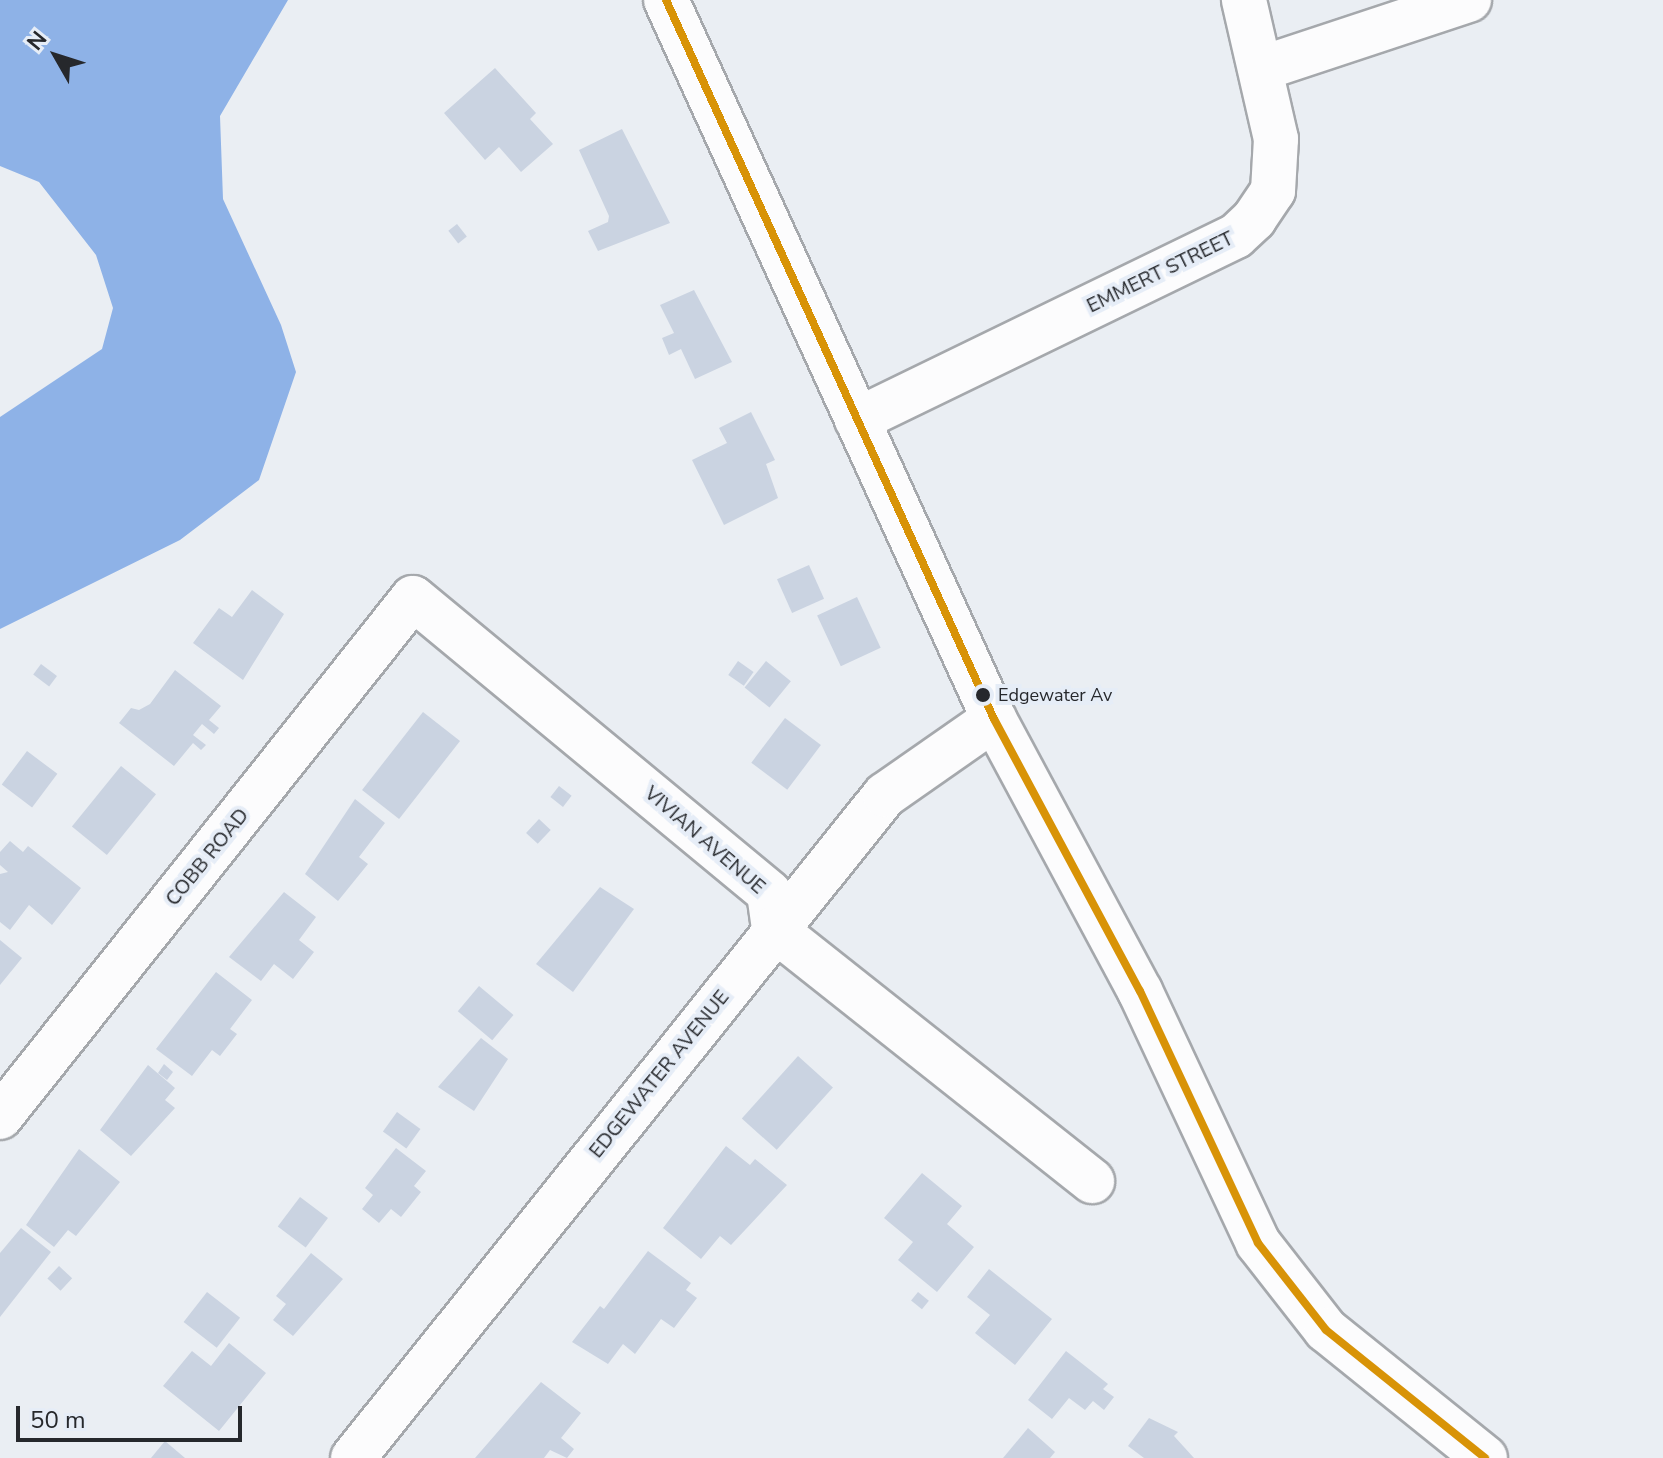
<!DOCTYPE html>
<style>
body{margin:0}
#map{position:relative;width:1663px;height:1458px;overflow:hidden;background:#eaeef3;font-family:"Nunito Sans",sans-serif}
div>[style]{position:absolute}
.water>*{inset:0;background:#8eb2e7}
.building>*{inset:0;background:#cad3e1;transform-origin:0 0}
.roads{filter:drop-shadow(2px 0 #a5a8ac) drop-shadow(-2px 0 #a5a8ac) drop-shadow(0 2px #a5a8ac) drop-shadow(0 -2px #a5a8ac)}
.minor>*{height:44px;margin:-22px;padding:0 22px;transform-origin:22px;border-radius:22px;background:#fcfcfd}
.bus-1>*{height:8px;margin:-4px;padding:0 4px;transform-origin:4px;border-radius:4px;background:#d89307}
.dots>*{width:22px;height:22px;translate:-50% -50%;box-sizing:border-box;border:4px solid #e6edf7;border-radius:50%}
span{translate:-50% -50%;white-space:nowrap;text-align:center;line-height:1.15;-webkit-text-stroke:8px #e6edf7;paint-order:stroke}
.bus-label{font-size:18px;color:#26282c}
.left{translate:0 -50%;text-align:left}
.street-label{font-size:20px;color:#26282c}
.north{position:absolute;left:16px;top:16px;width:80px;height:80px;-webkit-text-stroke:6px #e6edf7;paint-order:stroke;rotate:309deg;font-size:22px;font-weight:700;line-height:32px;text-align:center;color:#26282c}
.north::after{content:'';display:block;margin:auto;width:28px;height:36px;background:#26282c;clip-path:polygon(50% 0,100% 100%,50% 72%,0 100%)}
.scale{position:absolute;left:16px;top:1406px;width:226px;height:36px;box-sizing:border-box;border:4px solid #26282c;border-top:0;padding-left:10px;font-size:24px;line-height:28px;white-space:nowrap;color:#26282c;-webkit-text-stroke:6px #e6edf7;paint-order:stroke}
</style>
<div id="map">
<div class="water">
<div style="clip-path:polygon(0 0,288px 0,220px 116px,223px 199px,281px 325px,296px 372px,259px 480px,180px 540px,0 629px,0 417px,102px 349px,113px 308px,96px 255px,39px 182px,0 166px)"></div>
</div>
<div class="building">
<div style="clip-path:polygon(495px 68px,536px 113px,530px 119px,553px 144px,521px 172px,499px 147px,485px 160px,444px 113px)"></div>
<div style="clip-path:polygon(622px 129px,670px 223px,598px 251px,588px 231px,608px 222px,609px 216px,579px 150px)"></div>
<div style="left:457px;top:224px;width:16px;height:11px;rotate:52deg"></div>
<div style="clip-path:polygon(694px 290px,732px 362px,695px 379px,681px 349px,669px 355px,662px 338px,674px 333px,660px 305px)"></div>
<div style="clip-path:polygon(751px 412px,775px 460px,766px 464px,778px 498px,724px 525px,692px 460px,727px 443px,719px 428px)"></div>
<div style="left:809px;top:565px;width:37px;height:35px;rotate:66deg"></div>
<div style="clip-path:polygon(252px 590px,284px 614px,243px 680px,193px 643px,219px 608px,232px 617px)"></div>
<div style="left:857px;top:597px;width:56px;height:44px;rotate:65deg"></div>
<div style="left:738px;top:661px;width:19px;height:17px;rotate:35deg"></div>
<div style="left:766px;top:661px;width:32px;height:34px;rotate:39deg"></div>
<div style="left:41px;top:664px;width:20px;height:13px;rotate:37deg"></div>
<div style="clip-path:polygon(175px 670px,221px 706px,209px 720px,219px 728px,214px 734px,202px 724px,193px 735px,206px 745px,201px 750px,193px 743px,174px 766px,119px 723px,131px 708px,139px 710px,150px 704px)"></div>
<div style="left:423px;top:712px;width:47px;height:99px;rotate:38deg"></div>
<div style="left:785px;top:718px;width:45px;height:56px;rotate:37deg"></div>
<div style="left:27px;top:751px;width:38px;height:42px;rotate:37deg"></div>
<div style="left:121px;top:766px;width:45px;height:78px;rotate:39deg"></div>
<div style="left:559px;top:786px;width:16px;height:14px;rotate:38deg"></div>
<div style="clip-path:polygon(355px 799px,385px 823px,359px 857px,368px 864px,338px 901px,305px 874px)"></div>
<div style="left:539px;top:819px;width:16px;height:19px;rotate:43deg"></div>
<div style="clip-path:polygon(10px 841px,23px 852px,28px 846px,81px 888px,52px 925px,29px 905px,10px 930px,0 922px,0 874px,8px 872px,0 865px,0 852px)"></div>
<div style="clip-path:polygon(600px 887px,634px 909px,573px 992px,536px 964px)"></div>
<div style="clip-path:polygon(284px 892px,316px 917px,299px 940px,314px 952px,293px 979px,274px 964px,261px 981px,229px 957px)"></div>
<div style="clip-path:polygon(0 940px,22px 958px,0 985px)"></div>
<div style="clip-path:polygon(216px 972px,252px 1000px,230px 1029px,237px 1034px,220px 1056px,212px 1050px,192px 1076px,156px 1049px)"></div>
<div style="left:479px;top:986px;width:45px;height:33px;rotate:40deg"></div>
<div style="clip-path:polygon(481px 1038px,508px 1059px,474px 1111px,438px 1087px)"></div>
<div style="left:798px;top:1056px;width:47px;height:84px;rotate:42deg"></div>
<div style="clip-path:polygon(164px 1064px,173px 1072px,167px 1080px,158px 1073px)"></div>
<div style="clip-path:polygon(148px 1065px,175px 1088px,165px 1100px,175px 1108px,131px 1156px,100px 1130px)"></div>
<div style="left:397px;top:1112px;width:29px;height:24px;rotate:36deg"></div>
<div style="clip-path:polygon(726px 1146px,750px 1165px,755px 1159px,787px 1185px,731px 1245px,720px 1236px,701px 1259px,663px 1228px)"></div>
<div style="clip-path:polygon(396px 1148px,426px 1171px,414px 1186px,421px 1192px,401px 1217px,391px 1209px,379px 1223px,362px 1209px,373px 1195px,365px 1188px)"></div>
<div style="clip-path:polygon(79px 1149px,120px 1182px,76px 1236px,68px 1230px,54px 1247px,26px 1225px)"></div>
<div style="clip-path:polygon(922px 1173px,962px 1206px,947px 1224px,974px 1247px,937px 1292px,898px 1260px,913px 1242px,884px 1218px)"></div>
<div style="left:300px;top:1197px;width:35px;height:37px;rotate:37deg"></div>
<div style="clip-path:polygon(21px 1228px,51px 1252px,0 1317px,0 1253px)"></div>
<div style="clip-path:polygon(648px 1251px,691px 1283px,686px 1290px,697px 1298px,674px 1328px,661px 1319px,635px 1354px,623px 1344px,608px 1364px,572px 1342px,600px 1306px,604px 1309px)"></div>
<div style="clip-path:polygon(311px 1253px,343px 1279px,293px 1336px,273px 1320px,286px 1304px,276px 1296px)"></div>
<div style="left:59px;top:1266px;width:18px;height:17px;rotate:43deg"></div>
<div style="clip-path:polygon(989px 1269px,1052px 1319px,1015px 1365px,975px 1333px,990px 1315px,967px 1297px)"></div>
<div style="left:207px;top:1292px;width:42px;height:38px;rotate:38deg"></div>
<div style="left:918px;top:1292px;width:14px;height:11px;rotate:39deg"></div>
<div style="clip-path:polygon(229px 1343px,266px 1373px,219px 1431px,163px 1386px,192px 1351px,211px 1366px)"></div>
<div style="clip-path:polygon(1066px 1351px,1108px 1384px,1103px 1389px,1114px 1397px,1104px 1410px,1093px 1401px,1085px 1410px,1069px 1398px,1052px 1419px,1028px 1400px)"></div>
<div style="clip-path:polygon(541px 1382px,581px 1413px,561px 1438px,574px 1449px,567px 1458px,550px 1450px,544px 1458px,475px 1458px)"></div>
<div style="clip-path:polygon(1149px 1418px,1178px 1432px,1174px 1436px,1194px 1458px,1144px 1458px,1128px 1446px)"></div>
<div style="clip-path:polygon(1028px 1428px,1055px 1452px,1050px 1458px,1003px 1458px)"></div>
<div style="clip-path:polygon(165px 1441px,185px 1458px,151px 1458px)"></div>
</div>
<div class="roads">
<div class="minor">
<div style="left:666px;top:0;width:790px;rotate:65.48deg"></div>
<div style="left:994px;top:719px;width:309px;rotate:61.8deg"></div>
<div style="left:1140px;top:991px;width:278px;rotate:64.9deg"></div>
<div style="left:1258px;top:1243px;width:110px;rotate:52deg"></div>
<div style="left:1326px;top:1330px;width:204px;rotate:38.8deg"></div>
<div style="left:1263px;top:68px;width:217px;rotate:-18.3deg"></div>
<div style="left:857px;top:420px;width:421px;rotate:-25.9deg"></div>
<div style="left:1236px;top:236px;width:25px;rotate:-43deg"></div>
<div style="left:1254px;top:219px;width:34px;rotate:-56deg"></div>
<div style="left:1273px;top:191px;width:52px;rotate:-86.7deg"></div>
<div style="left:1276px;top:139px;width:143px;rotate:-103deg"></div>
<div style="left:0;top:1117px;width:663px;rotate:-51.49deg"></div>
<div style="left:413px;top:598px;width:462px;rotate:39.6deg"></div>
<div style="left:769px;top:893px;width:36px;rotate:82deg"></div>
<div style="left:774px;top:929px;width:406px;rotate:38.4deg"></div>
<div style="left:353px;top:1458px;width:850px;rotate:-51.26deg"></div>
<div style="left:885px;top:795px;width:133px;rotate:-34.9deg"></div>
</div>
</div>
<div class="bus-1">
<div style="left:666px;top:0;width:790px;rotate:65.48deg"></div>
<div style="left:994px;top:719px;width:309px;rotate:61.8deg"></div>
<div style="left:1140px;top:991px;width:278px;rotate:64.9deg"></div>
<div style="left:1258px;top:1243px;width:110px;rotate:52deg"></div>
<div style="left:1326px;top:1330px;width:204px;rotate:38.8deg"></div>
</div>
<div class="dots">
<div style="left:983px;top:695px;background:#26282c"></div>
</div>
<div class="bus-label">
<span class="left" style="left:998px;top:695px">Edgewater Av</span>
</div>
<div class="street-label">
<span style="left:1160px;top:272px;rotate:-26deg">EMMERT STREET</span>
<span style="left:705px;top:840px;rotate:41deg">VIVIAN AVENUE</span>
<span style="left:207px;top:857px;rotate:-51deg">COBB ROAD</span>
<span style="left:659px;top:1074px;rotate:-51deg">EDGEWATER AVENUE</span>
</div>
<div class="north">N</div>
<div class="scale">50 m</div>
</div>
